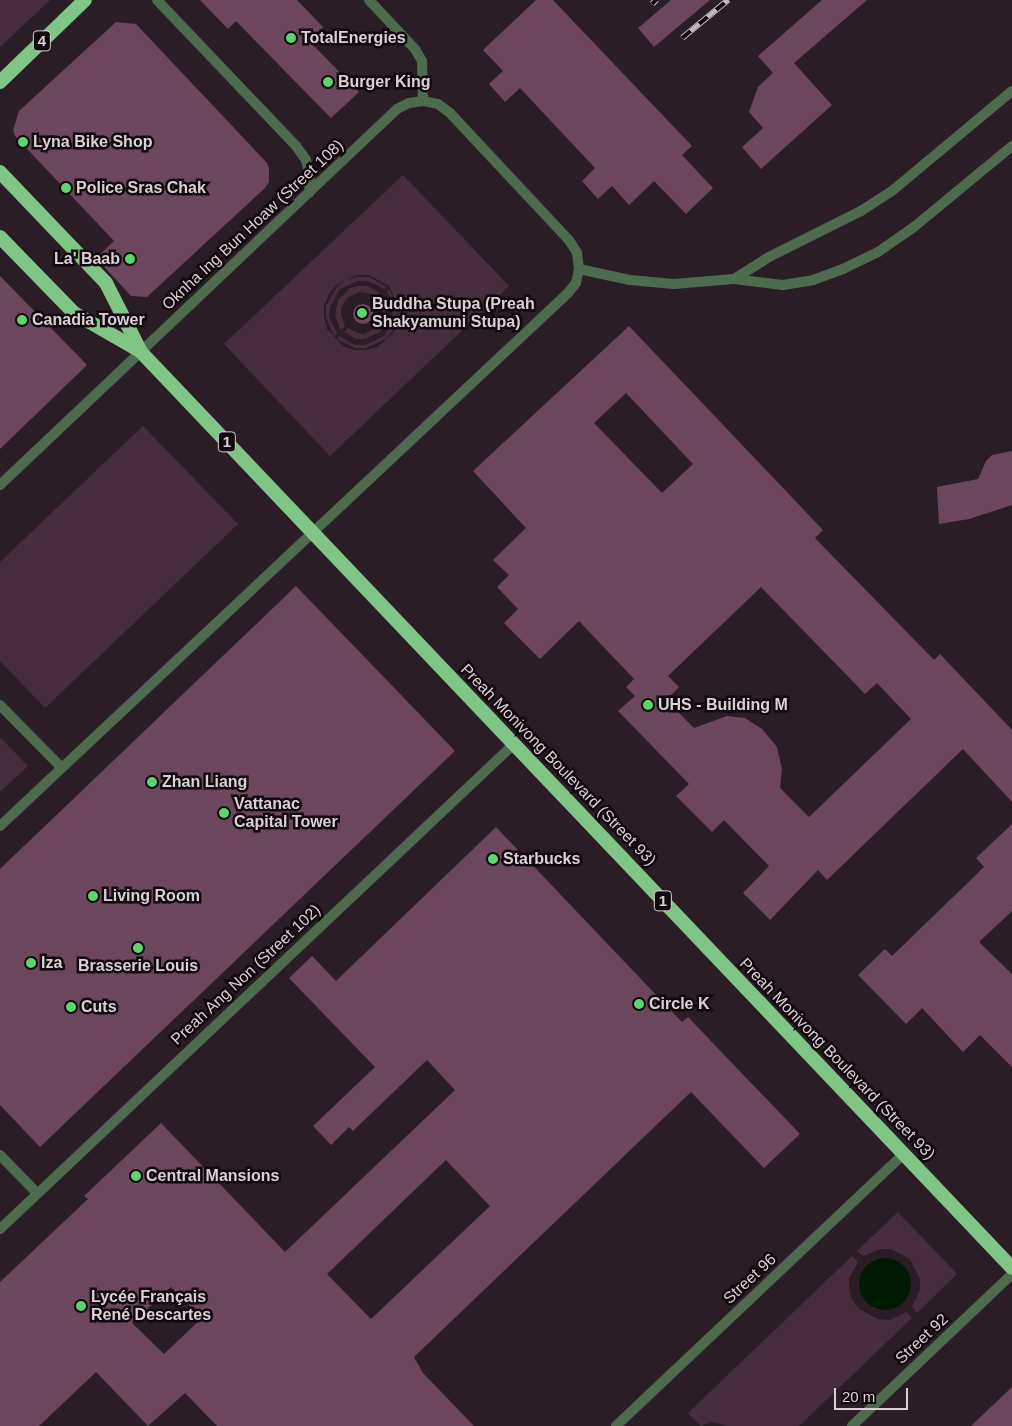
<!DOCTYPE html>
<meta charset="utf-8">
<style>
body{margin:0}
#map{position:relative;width:1012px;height:1426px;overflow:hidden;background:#2b1d26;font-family:Helvetica,sans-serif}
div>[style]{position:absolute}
.green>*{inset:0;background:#462d3d}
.water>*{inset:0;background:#001902}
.round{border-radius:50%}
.building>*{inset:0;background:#6b465d}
.minor>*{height:10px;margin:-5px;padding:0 5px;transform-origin:5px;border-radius:5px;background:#4e6b50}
.tertiary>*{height:10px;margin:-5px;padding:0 5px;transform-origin:5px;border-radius:5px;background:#4e6b50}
.trunk>*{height:14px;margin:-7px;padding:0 7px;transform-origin:7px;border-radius:7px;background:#80c486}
.rail>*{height:5.5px;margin-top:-2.75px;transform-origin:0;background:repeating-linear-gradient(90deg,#10090d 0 11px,#c3b9bf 0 22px);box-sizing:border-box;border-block:1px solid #c3b9bf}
.dots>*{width:14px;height:14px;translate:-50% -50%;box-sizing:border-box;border:2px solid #10090d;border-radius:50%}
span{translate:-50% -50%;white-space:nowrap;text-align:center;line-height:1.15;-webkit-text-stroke:5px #10090d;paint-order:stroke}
.shield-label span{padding:1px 4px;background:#10090d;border:1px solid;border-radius:4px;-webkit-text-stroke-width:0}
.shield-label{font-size:15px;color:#dad0d6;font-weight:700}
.poi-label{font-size:16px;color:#dad0d6;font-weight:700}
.left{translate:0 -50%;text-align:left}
.right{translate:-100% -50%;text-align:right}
.street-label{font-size:16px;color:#dad0d6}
.scale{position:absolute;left:834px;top:1388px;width:74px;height:22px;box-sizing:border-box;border:2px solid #dad0d6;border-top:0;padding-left:6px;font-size:15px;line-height:18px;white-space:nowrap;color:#dad0d6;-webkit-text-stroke:4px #10090d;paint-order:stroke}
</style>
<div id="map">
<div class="green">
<div style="clip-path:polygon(0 0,50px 0,0 47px)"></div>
<div style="clip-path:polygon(evenodd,403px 175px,509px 286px,330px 456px,224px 344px,403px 175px,357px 275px,369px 275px,389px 286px,399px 308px,395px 331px,378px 347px,366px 350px,354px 350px,343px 346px,327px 329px,324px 317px,324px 306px,329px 294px,336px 285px,357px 275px)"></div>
<div style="clip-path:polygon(358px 277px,369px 277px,387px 287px,384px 289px,368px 281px,358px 281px,340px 289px,330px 307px,329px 317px,337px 333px,334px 336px,326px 317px,326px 306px,337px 287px,346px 280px)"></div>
<div style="clip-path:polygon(359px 286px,367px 286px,380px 293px,376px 297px,372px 294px,359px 292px,347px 298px,341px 308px,341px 315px,345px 326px,341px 330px,335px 316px,338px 300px,350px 288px)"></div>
<div style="clip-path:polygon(389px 289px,398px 308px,397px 319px,393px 330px,386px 339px,366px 348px,355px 348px,337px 339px,339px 336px,355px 345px,365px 345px,384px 336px,393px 319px,391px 299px,387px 292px)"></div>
<div style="clip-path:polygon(382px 296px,388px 309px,388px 318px,380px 332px,365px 339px,356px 339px,344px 332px,348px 328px,358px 333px,364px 334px,376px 328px,382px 317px,383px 310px,378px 300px)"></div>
<div style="clip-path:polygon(143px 426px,238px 524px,45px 708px,0 661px,0 562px)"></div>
<div style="clip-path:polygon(0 737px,28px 766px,0 792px)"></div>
<div style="clip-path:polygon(898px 1212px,957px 1274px,917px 1313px,912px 1307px,920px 1290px,920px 1279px,910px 1259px,891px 1249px,880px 1249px,863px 1256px,857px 1251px)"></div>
<div style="clip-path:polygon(852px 1256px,858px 1262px,849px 1278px,849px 1289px,852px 1300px,859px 1309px,878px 1319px,890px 1320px,906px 1312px,912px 1318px,799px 1426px,728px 1426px,711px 1422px,701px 1426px,688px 1413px)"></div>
</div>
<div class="water">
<div class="round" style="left:859px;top:1258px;width:52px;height:52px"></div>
</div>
<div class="building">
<div style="clip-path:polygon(200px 0,297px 0,323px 27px,309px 41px,359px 92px,331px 118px,236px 21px,228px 29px)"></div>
<div style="clip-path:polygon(536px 0,553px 0,692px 146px,682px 155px,713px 188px,686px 214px,654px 181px,629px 205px,612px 186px,598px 199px,582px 181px,595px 168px,520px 88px,505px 102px,489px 84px,503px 71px,483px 50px)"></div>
<div style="clip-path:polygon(671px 0,710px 0,654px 47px,638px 28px)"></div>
<div style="clip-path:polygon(822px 0,867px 0,794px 63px,832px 105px,761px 169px,742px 147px,763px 128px,749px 112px,758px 87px,773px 73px,758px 56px)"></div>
<div style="clip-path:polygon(116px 22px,136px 24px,267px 163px,269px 168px,269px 182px,265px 188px,147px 297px,131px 296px,96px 258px,114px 241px,15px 136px,13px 130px,19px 111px)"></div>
<div style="clip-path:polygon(0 276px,87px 365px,0 449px)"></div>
<div class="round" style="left:353px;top:304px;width:20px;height:20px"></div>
<div style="clip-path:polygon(evenodd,629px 326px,823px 530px,815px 538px,934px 660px,940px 654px,1012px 730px,1012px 802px,963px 749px,827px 880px,818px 870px,770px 920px,743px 893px,769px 866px,724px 820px,712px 832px,676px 796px,689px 784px,618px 711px,635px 696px,626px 687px,634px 679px,579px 621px,540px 659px,504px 623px,518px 609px,497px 587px,509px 575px,493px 560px,526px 528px,473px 471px,629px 326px,626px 393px,693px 464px,662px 493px,594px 423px,626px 393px,629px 326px,761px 587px,865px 694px,877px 683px,911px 719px,809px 817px,780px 788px,782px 769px,777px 747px,762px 729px,745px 718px,727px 716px,694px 728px,666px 700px,679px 687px,668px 676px,761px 587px)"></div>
<div style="clip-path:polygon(1012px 451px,1012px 505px,969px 519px,939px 524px,937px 487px,978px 479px,986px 461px,992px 455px)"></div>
<div style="clip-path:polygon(296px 586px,455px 751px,40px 1147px,0 1105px,0 869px)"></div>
<div style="clip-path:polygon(1012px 824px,1012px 911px,979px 942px,1012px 974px,1012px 1067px,980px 1035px,963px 1052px,922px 1008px,906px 1024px,858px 975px,885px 949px,892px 956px,984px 867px,976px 858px)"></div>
<div style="clip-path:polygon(evenodd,496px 827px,682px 1022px,688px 1017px,800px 1134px,764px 1168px,691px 1092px,414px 1357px,423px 1373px,474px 1426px,217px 1426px,185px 1393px,148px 1426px,96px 1372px,39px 1426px,0 1426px,0 1282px,88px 1199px,84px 1196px,161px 1123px,285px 1252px,455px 1090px,427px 1060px,353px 1131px,349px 1127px,331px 1145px,313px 1126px,375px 1067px,289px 978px,312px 956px,336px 981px,496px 827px,446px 1160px,490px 1206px,371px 1319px,327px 1274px,446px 1160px,496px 827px,171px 1287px,202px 1318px,164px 1354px,132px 1323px,171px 1287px)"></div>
<div style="clip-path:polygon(1012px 1387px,1012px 1426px,971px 1426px)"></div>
</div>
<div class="minor">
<div style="left:157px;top:0;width:202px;rotate:46.4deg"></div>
<div style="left:296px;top:146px;width:17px;rotate:54deg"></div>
<div style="left:306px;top:160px;width:16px;rotate:76deg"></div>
<div style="left:310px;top:176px;width:17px;rotate:93deg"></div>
<div style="left:0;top:705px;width:88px;rotate:45.5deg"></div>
<div style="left:0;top:1155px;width:53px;rotate:45.8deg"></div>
<div style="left:0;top:1229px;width:707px;rotate:-43.34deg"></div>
<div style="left:616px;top:1426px;width:396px;rotate:-43.4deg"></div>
<div style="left:852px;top:1426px;width:221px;rotate:-43.5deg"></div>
</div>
<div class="tertiary">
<div style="left:369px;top:0;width:67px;rotate:46.8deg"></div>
<div style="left:415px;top:49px;width:14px;rotate:60deg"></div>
<div style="left:422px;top:61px;width:40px;rotate:88.6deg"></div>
<div style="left:579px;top:269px;width:52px;rotate:12.2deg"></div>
<div style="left:630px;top:280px;width:44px;rotate:5.2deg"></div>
<div style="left:674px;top:284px;width:60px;rotate:-4.8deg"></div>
<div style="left:734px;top:279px;width:49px;rotate:7deg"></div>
<div style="left:783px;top:285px;width:30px;rotate:-9deg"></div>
<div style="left:813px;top:280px;width:32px;rotate:-20deg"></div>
<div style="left:843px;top:269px;width:39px;rotate:-26deg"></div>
<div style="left:878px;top:252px;width:44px;rotate:-34.8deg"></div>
<div style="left:914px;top:227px;width:127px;rotate:-39.6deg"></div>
<div style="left:734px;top:279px;width:39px;rotate:-32deg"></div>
<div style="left:767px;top:258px;width:105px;rotate:-26.6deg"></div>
<div style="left:861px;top:211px;width:37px;rotate:-33deg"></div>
<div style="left:892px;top:191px;width:156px;rotate:-39.8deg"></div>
<div style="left:0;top:485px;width:547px;rotate:-43.44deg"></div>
<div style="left:397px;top:109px;width:13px;rotate:-27deg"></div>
<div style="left:409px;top:103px;width:14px;rotate:-8deg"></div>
<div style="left:423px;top:101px;width:15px;rotate:11deg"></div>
<div style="left:438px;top:104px;width:15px;rotate:37deg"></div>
<div style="left:450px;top:113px;width:174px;rotate:46.9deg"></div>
<div style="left:569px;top:240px;width:15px;rotate:58deg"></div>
<div style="left:577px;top:253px;width:16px;rotate:83deg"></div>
<div style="left:579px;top:269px;width:14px;rotate:102deg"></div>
<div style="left:576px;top:283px;width:13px;rotate:129deg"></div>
<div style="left:568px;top:293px;width:779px;rotate:136.82deg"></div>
</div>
<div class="trunk">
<div style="left:0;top:82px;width:118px;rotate:-44deg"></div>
<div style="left:0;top:172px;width:153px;rotate:46.3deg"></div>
<div style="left:106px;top:283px;width:77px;rotate:63.1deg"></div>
<div style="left:141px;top:352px;width:1264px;rotate:46.44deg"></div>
<div style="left:0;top:237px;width:106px;rotate:45.8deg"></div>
<div style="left:74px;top:313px;width:76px;rotate:29.9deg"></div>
</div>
<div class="rail">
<div style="left:652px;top:4px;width:6px;rotate:-45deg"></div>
<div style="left:682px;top:38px;width:60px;rotate:-39.6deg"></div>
</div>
<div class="dots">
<div style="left:291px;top:38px;background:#5cd56d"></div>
<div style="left:328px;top:82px;background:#5cd56d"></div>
<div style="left:23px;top:142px;background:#5cd56d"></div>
<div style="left:66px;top:188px;background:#5cd56d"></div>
<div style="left:130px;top:259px;background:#5cd56d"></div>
<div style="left:362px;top:313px;background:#5cd56d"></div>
<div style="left:22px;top:320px;background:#5cd56d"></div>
<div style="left:648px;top:705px;background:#5cd56d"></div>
<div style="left:152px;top:782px;background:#5cd56d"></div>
<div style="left:224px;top:813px;background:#5cd56d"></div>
<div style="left:493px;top:859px;background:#5cd56d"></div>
<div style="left:93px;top:896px;background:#5cd56d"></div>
<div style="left:138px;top:948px;background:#5cd56d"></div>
<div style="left:31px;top:963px;background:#5cd56d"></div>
<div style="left:639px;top:1004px;background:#5cd56d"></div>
<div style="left:71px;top:1007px;background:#5cd56d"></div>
<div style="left:136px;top:1176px;background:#5cd56d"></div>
<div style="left:81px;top:1306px;background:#5cd56d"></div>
</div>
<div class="shield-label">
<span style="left:42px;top:41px">4</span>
<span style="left:227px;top:442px">1</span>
<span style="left:663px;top:901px">1</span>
</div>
<div class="poi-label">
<span class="left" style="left:301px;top:38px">TotalEnergies</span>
<span class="left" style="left:338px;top:82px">Burger King</span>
<span class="left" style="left:33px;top:142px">Lyna Bike Shop</span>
<span class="left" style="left:76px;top:188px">Police Sras Chak</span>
<span class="right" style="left:120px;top:259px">La' Baab</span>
<span class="left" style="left:372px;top:313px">Buddha Stupa (Preah<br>Shakyamuni Stupa)</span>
<span class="left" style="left:32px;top:320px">Canadia Tower</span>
<span class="left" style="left:658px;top:705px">UHS - Building M</span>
<span class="left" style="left:162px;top:782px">Zhan Liang</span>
<span class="left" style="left:234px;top:813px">Vattanac<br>Capital Tower</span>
<span class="left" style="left:503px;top:859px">Starbucks</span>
<span class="left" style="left:103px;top:896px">Living Room</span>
<span class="left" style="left:41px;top:963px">Iza</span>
<span style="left:138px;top:966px">Brasserie Louis</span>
<span class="left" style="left:649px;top:1004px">Circle K</span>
<span class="left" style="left:81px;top:1007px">Cuts</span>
<span class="left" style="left:146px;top:1176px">Central Mansions</span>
<span class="left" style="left:91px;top:1306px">Lycée Français<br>René Descartes</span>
</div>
<div class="street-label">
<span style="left:253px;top:225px;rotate:-43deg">Oknha Ing Bun Hoaw (Street 108)</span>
<span style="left:558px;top:765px;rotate:46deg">Preah Monivong Boulevard (Street 93)</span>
<span style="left:246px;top:975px;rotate:-43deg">Preah Ang Non (Street 102)</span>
<span style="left:837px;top:1059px;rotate:46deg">Preah Monivong Boulevard (Street 93)</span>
<span style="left:750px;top:1279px;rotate:-43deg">Street 96</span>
<span style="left:922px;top:1339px;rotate:-43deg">Street 92</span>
</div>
<div class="scale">20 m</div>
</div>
